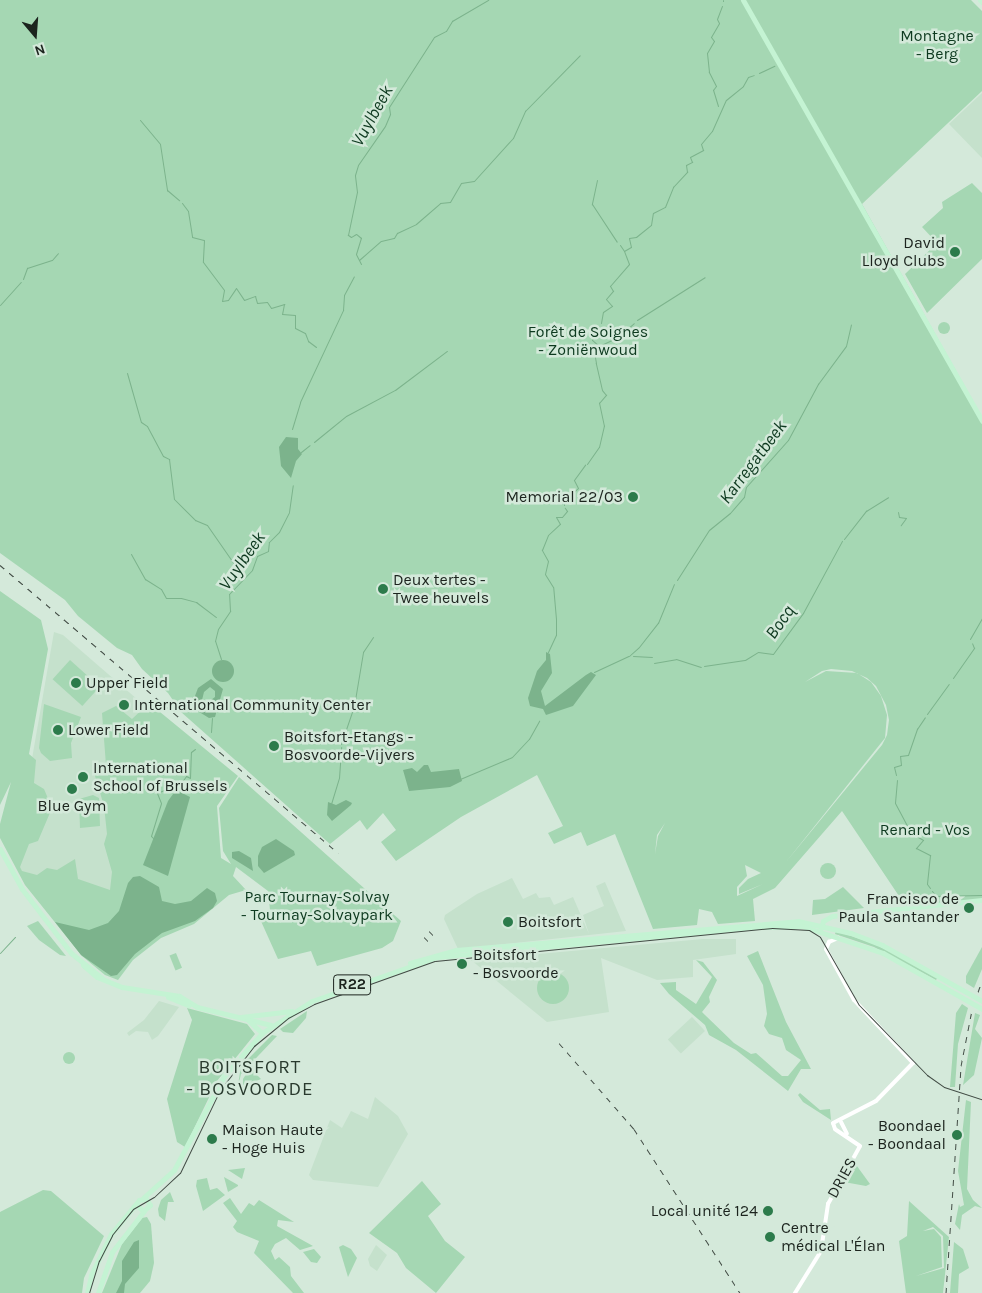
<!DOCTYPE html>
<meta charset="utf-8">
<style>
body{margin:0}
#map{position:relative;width:982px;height:1293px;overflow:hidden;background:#d4e9da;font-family:Karla,sans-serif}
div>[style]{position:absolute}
.built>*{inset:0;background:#c5e1cc;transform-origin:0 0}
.green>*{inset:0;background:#a5d7b3;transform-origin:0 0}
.round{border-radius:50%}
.water>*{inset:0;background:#7cb38c}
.stream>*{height:1px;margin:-0.5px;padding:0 0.5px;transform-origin:0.5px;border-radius:0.5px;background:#7cb38c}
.minor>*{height:4px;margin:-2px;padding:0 2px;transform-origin:2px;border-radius:2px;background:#fff}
.major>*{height:5px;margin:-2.5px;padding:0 2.5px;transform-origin:2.5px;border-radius:2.5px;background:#c4f3d3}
.tram>*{height:1px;margin:-0.5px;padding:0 0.5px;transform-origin:0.5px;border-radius:0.5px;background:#414b44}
.rail>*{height:1px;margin-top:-0.5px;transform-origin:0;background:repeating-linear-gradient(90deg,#414b44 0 6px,transparent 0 12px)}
.dots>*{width:14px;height:14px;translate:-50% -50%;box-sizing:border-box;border:2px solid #d4e9da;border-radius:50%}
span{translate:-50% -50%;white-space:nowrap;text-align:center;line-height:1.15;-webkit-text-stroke:5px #d4e9da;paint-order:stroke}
.shield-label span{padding:1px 4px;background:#d4e9da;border:1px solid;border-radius:4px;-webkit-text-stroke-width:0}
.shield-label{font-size:15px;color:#1c241e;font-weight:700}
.park-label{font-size:16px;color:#0d3a1f}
.poi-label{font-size:16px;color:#1c241e}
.right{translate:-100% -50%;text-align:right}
.left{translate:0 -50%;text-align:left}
.street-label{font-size:16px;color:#1c241e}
.water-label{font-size:18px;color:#0d391f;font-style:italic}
.quarter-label{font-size:19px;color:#293a2e;letter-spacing:1px}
.north{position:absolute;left:10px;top:10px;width:50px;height:50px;-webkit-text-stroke:4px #d4e9da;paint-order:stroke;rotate:162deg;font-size:14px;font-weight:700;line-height:20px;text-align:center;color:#1c241e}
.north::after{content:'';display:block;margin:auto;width:18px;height:22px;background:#1c241e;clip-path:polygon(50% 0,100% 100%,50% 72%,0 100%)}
</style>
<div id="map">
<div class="built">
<div style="clip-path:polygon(982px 93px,982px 158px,949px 124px)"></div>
<div style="clip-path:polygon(54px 632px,63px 635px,145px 706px,118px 896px,19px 873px,16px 851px)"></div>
<div style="clip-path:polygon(512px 878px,523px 899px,536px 893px,539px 898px,550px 897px,554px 905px,573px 897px,589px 934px,583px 915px,604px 906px,596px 886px,605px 882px,626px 931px,458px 949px,444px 919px,445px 915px,477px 894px)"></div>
<div style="clip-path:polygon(703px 939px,736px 939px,736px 954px,693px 960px,693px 977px,657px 980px,601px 958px,609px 1012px,547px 1022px,471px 960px)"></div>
<div style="clip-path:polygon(159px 1001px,179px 1007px,158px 1036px,152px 1040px,148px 1032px,136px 1031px,129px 1036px,127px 1033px,144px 1020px)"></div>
<div style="left:692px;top:1017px;width:19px;height:33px;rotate:47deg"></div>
<div style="clip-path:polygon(375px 1097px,398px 1116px,408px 1134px,378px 1187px,313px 1180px,309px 1175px,330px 1120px,342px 1128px,351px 1111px,368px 1119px)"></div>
<div style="clip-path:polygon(376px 1245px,387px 1255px,377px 1271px,370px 1266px,368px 1259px)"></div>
</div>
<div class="green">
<div style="clip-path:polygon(evenodd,0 0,971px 0,982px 11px,982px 91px,862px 204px,982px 417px,982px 900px,907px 908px,842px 811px,775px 888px,753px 899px,755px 921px,718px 924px,712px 912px,699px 909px,697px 925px,653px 929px,615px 834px,587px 846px,581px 832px,554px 844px,548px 833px,563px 826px,537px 775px,461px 817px,396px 861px,381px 842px,396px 830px,383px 813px,367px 830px,360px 820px,330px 844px,181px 712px,168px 693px,142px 669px,132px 655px,117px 648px,78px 616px,65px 600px,0 553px,0 0,831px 669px,852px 671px,867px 678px,876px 686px,886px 705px,889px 720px,887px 735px,882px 745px,786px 862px,885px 738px,887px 715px,881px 696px,871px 682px,857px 673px,826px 671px,805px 682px,665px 823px,658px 836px,655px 854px,657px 835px,665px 823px,805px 682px,822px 671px,831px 669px,0 0,745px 865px,761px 873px,748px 879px,739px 888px,739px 894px,763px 884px,737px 896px,737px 887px,747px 876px,745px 865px)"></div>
<div style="clip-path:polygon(972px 183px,982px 193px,982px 259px,927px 313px,905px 274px,937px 243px,922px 227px,943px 208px,942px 202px)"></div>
<div class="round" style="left:938px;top:322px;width:12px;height:12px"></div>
<div style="clip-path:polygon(0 591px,41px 620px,48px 649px,29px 754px,36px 760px,34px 783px,44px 789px,52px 808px,38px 841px,29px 844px,20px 867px,22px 871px,37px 875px,47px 868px,57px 870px,75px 859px,78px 879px,110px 890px,112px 872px,104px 844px,107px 834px,104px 806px,95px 776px,97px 770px,106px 765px,102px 713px,116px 706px,132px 719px,149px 703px,238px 776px,217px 806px,221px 858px,231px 864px,223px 851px,219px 808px,239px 777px,401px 921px,393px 941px,382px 948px,317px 966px,311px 951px,278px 959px,260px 919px,270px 910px,268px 891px,236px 867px,233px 876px,246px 890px,229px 895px,194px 924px,161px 938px,133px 960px,118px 980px,105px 975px,82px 956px,25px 885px,0 838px,0 824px,11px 782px,0 805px)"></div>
<div style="left:70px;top:660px;width:40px;height:26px;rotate:42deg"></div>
<div style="clip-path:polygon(44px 704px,81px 717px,71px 743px,72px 758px,50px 761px,41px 753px,39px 748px)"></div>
<div style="clip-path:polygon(93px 795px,99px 798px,100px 826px,80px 828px,79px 799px)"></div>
<div class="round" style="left:820px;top:863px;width:16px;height:16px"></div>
<div style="clip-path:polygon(843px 887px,864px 908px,812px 915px,813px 900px,825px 899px)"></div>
<div style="clip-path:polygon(38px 921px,66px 956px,60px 955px,39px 940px,27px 926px)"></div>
<div style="clip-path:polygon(836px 931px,875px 944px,938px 977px,936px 980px,874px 947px,835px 934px)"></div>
<div style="clip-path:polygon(982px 947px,982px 969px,974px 988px,966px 983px,966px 976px)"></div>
<div style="clip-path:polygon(758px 951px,786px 1022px,811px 1069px,801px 1069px,788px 1091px,736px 1050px,709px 1035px,705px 1025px,669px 994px,660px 983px,676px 982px,676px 990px,696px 1004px,712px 977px,696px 960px,703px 962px,717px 980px,709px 997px,710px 1002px,702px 1012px,705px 1015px,734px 1043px,751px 1054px,756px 1053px,782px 1076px,788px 1076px,801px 1060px,786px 1050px,782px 1038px,769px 1034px,764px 1026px,767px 1014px,763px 985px,747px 956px)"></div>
<div style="left:176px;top:953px;width:16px;height:7px;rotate:68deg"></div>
<div class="round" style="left:537px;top:972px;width:32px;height:32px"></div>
<div style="clip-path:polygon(962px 1004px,968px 1008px,958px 1044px,955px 1087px,950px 1087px,956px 1013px)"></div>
<div style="clip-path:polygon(187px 1008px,247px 1024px,255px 1034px,217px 1081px,185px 1147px,177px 1142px,167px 1099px,192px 1020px)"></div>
<div style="clip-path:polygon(307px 1011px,306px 1018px,293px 1033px,283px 1032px,280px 1029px)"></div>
<div style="clip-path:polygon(975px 1013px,980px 1015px,975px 1029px,982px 1038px,974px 1075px,963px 1085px)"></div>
<div style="clip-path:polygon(272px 1035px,277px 1036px,241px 1074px,237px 1091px,241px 1066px)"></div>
<div class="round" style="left:63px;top:1052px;width:12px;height:12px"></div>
<div style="clip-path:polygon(250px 1068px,261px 1079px,243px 1087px,243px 1079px)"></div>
<div style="clip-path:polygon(800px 1093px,820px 1110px,830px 1109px,831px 1120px,803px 1102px,798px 1095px)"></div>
<div style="clip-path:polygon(966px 1100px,971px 1102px,967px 1189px,973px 1200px,982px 1208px,975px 1206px,962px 1215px,960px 1230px,955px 1224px,959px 1204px,960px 1207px,964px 1205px,958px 1171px)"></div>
<div style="clip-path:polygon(854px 1162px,870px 1184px,866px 1186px,844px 1182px)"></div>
<div style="clip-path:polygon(245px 1168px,242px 1179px,228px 1170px)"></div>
<div style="clip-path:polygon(224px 1177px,238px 1185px,238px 1186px,228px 1192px)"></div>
<div style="clip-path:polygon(207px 1178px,210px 1190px,217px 1188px,225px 1195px,203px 1211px,196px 1186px,197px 1180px)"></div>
<div style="clip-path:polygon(422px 1181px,441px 1204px,428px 1216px,445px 1241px,465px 1257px,436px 1293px,406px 1268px,397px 1253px,369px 1233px)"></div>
<div style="clip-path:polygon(43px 1190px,51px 1191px,104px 1236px,84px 1278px,82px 1293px,0 1293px,0 1212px)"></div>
<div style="clip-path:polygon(170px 1192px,174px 1202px,168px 1202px,165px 1221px,159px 1216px,158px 1209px,161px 1200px)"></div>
<div style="clip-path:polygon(230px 1198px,241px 1214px,249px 1203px,254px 1206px,259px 1200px,294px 1222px,278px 1220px,277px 1226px,313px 1246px,300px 1250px,286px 1238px,275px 1244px,271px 1251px,275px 1260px,279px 1257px,290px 1267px,291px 1276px,304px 1293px,293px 1293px,254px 1253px,259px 1241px,237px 1232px,233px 1227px,237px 1221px,223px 1203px)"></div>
<div style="clip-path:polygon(evenodd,909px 1201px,949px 1237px,943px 1293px,906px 1293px,899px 1241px,907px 1236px,909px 1201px,933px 1227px,943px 1236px,944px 1268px,916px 1276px,942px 1267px,941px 1237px,934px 1229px,923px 1231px,933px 1227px)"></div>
<div style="clip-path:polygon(147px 1217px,151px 1224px,154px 1263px,150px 1281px,140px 1293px,102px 1293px,122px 1244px,142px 1218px)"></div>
<div style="clip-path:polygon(954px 1242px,963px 1249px,969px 1268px,959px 1274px,958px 1293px,950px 1293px)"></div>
<div style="clip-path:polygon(343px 1245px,351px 1249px,357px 1258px,348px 1277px,339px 1247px)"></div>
<div style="clip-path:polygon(314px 1249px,321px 1257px,317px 1263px,311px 1262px,303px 1252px)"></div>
</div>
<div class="water">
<div style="clip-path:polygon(286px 437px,298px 438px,298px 449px,302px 454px,296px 461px,291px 478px,281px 466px,279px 447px)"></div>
<div style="clip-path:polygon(546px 652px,550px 654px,552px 673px,541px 691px,545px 706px,586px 675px,591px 672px,596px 675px,573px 706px,546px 715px,543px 709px,530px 706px,528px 698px,537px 671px,546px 660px)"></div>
<div class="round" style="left:212px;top:660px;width:22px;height:22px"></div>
<div style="clip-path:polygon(evenodd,211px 679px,223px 689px,215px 717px,209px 718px,196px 710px,195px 696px,198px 688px,211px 679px,210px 687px,215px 691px,215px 697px,203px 706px,201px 704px,204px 692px,210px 687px)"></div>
<div style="clip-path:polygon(424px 765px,428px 765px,431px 772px,459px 769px,462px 781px,450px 787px,409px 791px,403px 770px,412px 768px,417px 772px)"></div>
<div style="clip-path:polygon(176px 790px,190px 797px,168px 876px,143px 865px,168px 801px)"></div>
<div style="clip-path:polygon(346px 800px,352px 803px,351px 805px,332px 821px,327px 815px,328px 802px,336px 805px)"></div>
<div style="clip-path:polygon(276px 839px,294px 851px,295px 855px,264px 873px,258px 866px,258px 856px,262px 847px)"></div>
<div style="clip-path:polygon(239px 851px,251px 858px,253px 871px,232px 858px,232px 852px)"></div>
<div style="clip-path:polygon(140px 876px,159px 887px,162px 901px,175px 904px,191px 901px,207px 888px,215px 893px,217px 901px,213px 908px,195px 921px,162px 933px,135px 954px,117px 975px,111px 976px,81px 955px,55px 922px,89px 930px,108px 923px,119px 911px,128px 883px,133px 877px)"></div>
<div style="clip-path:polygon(139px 1240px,139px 1268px,125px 1284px,124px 1293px,116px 1293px,122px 1281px,122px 1261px,134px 1242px)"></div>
</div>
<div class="stream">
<div style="left:723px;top:1px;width:1px;rotate:-90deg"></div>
<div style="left:759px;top:73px;width:17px;rotate:-25deg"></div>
<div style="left:718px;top:106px;width:17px;rotate:-107deg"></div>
<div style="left:713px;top:90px;width:5px;rotate:-53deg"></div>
<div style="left:716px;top:86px;width:16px;rotate:-117deg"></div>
<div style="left:709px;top:72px;width:19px;rotate:-96deg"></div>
<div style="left:707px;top:53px;width:14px;rotate:-60deg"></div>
<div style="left:714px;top:41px;width:5px;rotate:-127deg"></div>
<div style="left:711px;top:37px;width:16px;rotate:-60deg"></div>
<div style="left:719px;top:23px;width:4px;rotate:-117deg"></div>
<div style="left:717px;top:19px;width:14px;rotate:-69deg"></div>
<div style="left:140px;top:120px;width:31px;rotate:50deg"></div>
<div style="left:160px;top:144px;width:47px;rotate:81.3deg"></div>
<div style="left:167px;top:190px;width:16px;rotate:40deg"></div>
<div style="left:597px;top:180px;width:25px;rotate:102deg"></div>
<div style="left:592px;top:204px;width:45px;rotate:56.7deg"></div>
<div style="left:182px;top:203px;width:10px;rotate:53deg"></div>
<div style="left:188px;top:211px;width:26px;rotate:81deg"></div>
<div style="left:192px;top:237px;width:12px;rotate:14deg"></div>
<div style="left:204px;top:240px;width:22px;rotate:93deg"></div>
<div style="left:203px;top:262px;width:35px;rotate:53deg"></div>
<div style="left:224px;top:290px;width:11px;rotate:100deg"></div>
<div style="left:222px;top:301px;width:6px;rotate:-9deg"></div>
<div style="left:228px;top:300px;width:14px;rotate:-56deg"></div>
<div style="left:236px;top:288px;width:14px;rotate:56deg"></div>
<div style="left:244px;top:300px;width:12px;rotate:-20deg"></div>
<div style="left:255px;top:296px;width:7px;rotate:74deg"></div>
<div style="left:257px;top:303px;width:10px;rotate:-6deg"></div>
<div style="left:267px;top:302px;width:7px;rotate:56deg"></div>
<div style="left:271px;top:308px;width:14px;rotate:-17deg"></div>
<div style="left:284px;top:304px;width:10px;rotate:101deg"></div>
<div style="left:282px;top:314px;width:13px;rotate:4deg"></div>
<div style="left:295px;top:315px;width:13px;rotate:90deg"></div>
<div style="left:295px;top:328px;width:11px;rotate:27deg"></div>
<div style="left:305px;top:333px;width:9px;rotate:69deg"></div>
<div style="left:308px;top:341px;width:10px;rotate:37deg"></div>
<div style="left:620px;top:245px;width:7px;rotate:56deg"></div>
<div style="left:359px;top:260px;width:29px;rotate:-41deg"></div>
<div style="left:381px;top:241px;width:13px;rotate:-13deg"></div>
<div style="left:394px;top:238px;width:6px;rotate:-59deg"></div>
<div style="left:397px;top:233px;width:21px;rotate:-25deg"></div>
<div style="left:416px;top:224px;width:32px;rotate:-41deg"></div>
<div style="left:440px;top:203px;width:10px;rotate:-6deg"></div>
<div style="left:450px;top:202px;width:22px;rotate:-60deg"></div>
<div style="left:461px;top:183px;width:13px;rotate:-9deg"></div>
<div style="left:474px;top:181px;width:58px;rotate:-47.8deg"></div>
<div style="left:513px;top:138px;width:30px;rotate:-66deg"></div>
<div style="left:525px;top:111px;width:78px;rotate:-45.5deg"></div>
<div style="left:361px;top:264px;width:11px;rotate:-117deg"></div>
<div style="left:356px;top:254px;width:17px;rotate:-73deg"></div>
<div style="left:361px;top:238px;width:6px;rotate:-141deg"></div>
<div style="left:356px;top:234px;width:6px;rotate:149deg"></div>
<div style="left:351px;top:237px;width:4px;rotate:-146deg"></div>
<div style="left:348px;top:235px;width:44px;rotate:-78.2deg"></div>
<div style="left:357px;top:192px;width:17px;rotate:-97deg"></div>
<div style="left:355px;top:175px;width:10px;rotate:-73deg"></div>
<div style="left:358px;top:165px;width:47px;rotate:-55.3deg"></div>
<div style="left:385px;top:126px;width:13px;rotate:-67deg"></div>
<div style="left:390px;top:114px;width:7px;rotate:-98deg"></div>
<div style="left:389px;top:107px;width:83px;rotate:-57.3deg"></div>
<div style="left:434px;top:37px;width:13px;rotate:-27deg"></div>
<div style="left:446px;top:31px;width:12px;rotate:-59deg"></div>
<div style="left:452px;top:21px;width:42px;rotate:-30.3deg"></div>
<div style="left:23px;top:279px;width:12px;rotate:-70deg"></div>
<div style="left:27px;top:268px;width:26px;rotate:-18deg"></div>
<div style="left:52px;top:260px;width:9px;rotate:-49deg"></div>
<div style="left:0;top:305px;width:31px;rotate:-48deg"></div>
<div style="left:637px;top:320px;width:80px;rotate:-32.3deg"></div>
<div style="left:601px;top:323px;width:11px;rotate:-80deg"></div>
<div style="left:603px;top:312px;width:11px;rotate:-34deg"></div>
<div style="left:612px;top:306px;width:9px;rotate:-131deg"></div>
<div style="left:606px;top:299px;width:11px;rotate:-49deg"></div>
<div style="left:613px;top:291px;width:6px;rotate:-121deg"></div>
<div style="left:610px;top:286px;width:29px;rotate:-49deg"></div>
<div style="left:629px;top:264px;width:14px;rotate:-111deg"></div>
<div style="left:624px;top:251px;width:8px;rotate:-30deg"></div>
<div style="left:631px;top:247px;width:9px;rotate:-103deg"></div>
<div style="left:629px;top:238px;width:7px;rotate:-8deg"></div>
<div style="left:636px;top:237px;width:19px;rotate:-39deg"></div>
<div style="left:651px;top:225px;width:12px;rotate:-81deg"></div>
<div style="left:653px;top:213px;width:13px;rotate:-27deg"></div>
<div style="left:665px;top:207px;width:22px;rotate:-68deg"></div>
<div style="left:673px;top:187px;width:21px;rotate:-47deg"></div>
<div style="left:687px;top:172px;width:7px;rotate:-98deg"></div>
<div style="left:686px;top:165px;width:7px;rotate:-27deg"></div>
<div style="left:692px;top:162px;width:5px;rotate:-112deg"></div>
<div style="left:690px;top:157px;width:15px;rotate:-28deg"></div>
<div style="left:703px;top:150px;width:6px;rotate:-108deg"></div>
<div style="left:701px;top:144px;width:17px;rotate:-50deg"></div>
<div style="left:712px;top:131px;width:34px;rotate:-66deg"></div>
<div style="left:726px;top:100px;width:22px;rotate:-39deg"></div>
<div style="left:743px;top:86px;width:10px;rotate:-61deg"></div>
<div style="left:748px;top:77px;width:6px;rotate:-18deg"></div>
<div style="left:618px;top:337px;width:21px;rotate:-41deg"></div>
<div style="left:599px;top:346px;width:17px;rotate:-25deg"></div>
<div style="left:127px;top:373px;width:51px;rotate:74.1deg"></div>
<div style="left:141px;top:422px;width:7px;rotate:34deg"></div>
<div style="left:147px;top:426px;width:34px;rotate:62deg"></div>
<div style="left:163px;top:456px;width:7px;rotate:27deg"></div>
<div style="left:169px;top:459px;width:40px;rotate:82.9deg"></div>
<div style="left:174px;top:499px;width:30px;rotate:45deg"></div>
<div style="left:195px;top:520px;width:13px;rotate:23deg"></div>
<div style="left:207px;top:525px;width:56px;rotate:55.2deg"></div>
<div style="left:292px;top:429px;width:28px;rotate:-73deg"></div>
<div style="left:300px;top:402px;width:102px;rotate:-64.9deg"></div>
<div style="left:343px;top:310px;width:15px;rotate:-86deg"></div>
<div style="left:344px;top:295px;width:21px;rotate:-62deg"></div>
<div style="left:314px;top:442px;width:41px;rotate:-39.1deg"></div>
<div style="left:346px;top:416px;width:55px;rotate:-28deg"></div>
<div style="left:395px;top:390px;width:65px;rotate:-36.9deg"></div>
<div style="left:301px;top:452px;width:11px;rotate:-38deg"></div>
<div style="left:587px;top:464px;width:21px;rotate:-55deg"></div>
<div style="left:599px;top:447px;width:22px;rotate:-77deg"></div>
<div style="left:604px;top:426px;width:24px;rotate:-102deg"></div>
<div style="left:599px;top:403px;width:11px;rotate:-49deg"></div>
<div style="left:606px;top:395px;width:6px;rotate:-129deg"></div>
<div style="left:602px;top:390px;width:28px;rotate:-103deg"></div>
<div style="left:596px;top:363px;width:11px;rotate:-100deg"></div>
<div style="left:594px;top:352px;width:8px;rotate:-50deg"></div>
<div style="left:599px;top:346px;width:9px;rotate:-139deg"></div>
<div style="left:592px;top:340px;width:15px;rotate:-62deg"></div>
<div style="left:564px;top:505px;width:4px;rotate:-90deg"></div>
<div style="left:564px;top:501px;width:19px;rotate:-43deg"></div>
<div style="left:578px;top:488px;width:9px;rotate:-117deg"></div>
<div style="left:574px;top:480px;width:19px;rotate:-54deg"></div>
<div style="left:898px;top:512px;width:5px;rotate:79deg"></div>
<div style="left:899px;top:517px;width:7px;rotate:8deg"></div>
<div style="left:906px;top:518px;width:9px;rotate:126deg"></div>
<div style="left:844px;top:539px;width:36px;rotate:-52deg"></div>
<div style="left:866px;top:511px;width:26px;rotate:-32deg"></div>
<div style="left:131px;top:554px;width:29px;rotate:61deg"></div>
<div style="left:145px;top:579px;width:19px;rotate:32deg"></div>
<div style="left:161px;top:589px;width:10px;rotate:61deg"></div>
<div style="left:166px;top:598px;width:15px"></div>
<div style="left:181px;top:598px;width:16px;rotate:15deg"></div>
<div style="left:196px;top:602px;width:25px;rotate:37deg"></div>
<div style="left:240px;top:574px;width:6px;rotate:59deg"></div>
<div style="left:677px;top:580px;width:59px;rotate:-57.4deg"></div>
<div style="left:709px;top:530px;width:27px;rotate:-39deg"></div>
<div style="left:730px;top:513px;width:21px;rotate:-49deg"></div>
<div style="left:744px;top:497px;width:10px;rotate:-79deg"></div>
<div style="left:746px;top:487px;width:63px;rotate:-48.2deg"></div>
<div style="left:788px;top:440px;width:64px;rotate:-61.8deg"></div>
<div style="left:818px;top:384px;width:47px;rotate:-53.6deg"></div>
<div style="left:846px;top:346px;width:22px;rotate:-77deg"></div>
<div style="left:970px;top:639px;width:24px;rotate:-60deg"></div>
<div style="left:548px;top:652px;width:19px;rotate:-65deg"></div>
<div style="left:556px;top:635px;width:16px;rotate:-90deg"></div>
<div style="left:556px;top:619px;width:32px;rotate:-95deg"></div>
<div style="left:553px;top:587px;width:15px;rotate:-122deg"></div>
<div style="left:545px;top:574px;width:13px;rotate:-77deg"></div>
<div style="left:548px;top:561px;width:13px;rotate:-119deg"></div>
<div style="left:542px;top:550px;width:16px;rotate:-68deg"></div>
<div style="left:548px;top:535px;width:16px;rotate:-43deg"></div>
<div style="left:560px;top:524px;width:8px;rotate:-120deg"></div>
<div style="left:556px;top:517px;width:6px"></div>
<div style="left:562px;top:517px;width:8px;rotate:-50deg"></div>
<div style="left:567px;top:511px;width:4px;rotate:-124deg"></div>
<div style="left:633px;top:656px;width:19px;rotate:3deg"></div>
<div style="left:221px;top:659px;width:19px;rotate:-108deg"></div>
<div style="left:215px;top:641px;width:12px;rotate:-76deg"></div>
<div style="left:218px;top:629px;width:22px;rotate:-56deg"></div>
<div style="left:230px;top:611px;width:17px;rotate:-93deg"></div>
<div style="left:229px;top:594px;width:33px;rotate:-46deg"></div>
<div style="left:252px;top:570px;width:15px;rotate:-70deg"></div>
<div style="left:257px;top:556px;width:12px;rotate:-24deg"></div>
<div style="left:268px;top:551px;width:9px;rotate:-84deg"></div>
<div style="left:269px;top:542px;width:14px;rotate:-45deg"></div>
<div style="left:279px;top:532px;width:22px;rotate:-63deg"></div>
<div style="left:289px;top:512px;width:27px;rotate:-82deg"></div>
<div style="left:654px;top:663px;width:22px;rotate:-10deg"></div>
<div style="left:676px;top:659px;width:26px;rotate:18deg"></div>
<div style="left:704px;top:666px;width:41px;rotate:-8.3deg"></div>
<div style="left:745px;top:660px;width:15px;rotate:-32deg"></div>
<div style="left:758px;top:652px;width:15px;rotate:8deg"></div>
<div style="left:773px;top:654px;width:51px;rotate:-53.8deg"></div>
<div style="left:803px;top:613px;width:82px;rotate:-61.6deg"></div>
<div style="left:594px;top:672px;width:38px;rotate:-25deg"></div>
<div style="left:629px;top:656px;width:13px;rotate:-42deg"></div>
<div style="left:639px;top:647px;width:31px;rotate:-52deg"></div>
<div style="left:658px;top:623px;width:42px;rotate:-67.7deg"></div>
<div style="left:953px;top:678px;width:37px;rotate:-55deg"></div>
<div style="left:974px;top:648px;width:5px;rotate:-112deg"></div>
<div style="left:927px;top:714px;width:37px;rotate:-54deg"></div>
<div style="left:211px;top:732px;width:14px;rotate:-86deg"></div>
<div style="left:341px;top:744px;width:40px;rotate:-71.1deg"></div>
<div style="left:354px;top:706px;width:55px;rotate:-80.5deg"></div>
<div style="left:363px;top:652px;width:18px;rotate:-56deg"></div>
<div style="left:896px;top:775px;width:8px;rotate:-104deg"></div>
<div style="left:894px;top:767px;width:7px;rotate:-16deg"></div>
<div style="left:901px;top:765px;width:9px;rotate:-96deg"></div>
<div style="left:900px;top:756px;width:8px;rotate:-7deg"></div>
<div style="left:908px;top:755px;width:28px;rotate:-71deg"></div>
<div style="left:917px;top:729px;width:14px;rotate:-56deg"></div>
<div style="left:460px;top:779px;width:56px;rotate:-22.9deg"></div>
<div style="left:512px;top:757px;width:25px;rotate:-47deg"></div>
<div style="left:529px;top:739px;width:21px;rotate:-61deg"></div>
<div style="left:897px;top:780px;width:23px;rotate:95deg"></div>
<div style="left:895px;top:803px;width:34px;rotate:62deg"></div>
<div style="left:911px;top:833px;width:14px;rotate:30deg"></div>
<div style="left:923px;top:840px;width:11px;rotate:131deg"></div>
<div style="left:916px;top:848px;width:16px;rotate:27deg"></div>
<div style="left:930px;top:855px;width:29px;rotate:96deg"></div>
<div style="left:927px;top:884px;width:5px;rotate:53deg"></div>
<div style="left:331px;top:804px;width:27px;rotate:-73deg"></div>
<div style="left:339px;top:778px;width:31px;rotate:-86deg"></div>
<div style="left:154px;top:839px;width:4px;rotate:-135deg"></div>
<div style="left:151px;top:836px;width:34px;rotate:-73deg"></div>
<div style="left:161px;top:803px;width:11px;rotate:-112deg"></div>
<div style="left:157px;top:793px;width:26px;rotate:-23deg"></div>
<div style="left:181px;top:783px;width:9px;rotate:-54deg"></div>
<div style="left:186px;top:776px;width:4px;rotate:27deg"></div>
<div style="left:190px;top:778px;width:26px;rotate:-88deg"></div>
<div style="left:191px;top:752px;width:5px;rotate:-37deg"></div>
<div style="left:932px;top:891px;width:6px;rotate:51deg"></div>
<div style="left:936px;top:896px;width:46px;rotate:-1.2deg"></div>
<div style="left:0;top:953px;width:22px;rotate:-47deg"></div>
</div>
<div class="minor">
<div style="left:841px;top:1122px;width:13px;rotate:63deg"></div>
<div style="left:795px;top:1293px;width:49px;rotate:-58.2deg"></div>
<div style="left:821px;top:1251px;width:48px;rotate:-81.5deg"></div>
<div style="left:828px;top:1204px;width:66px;rotate:-61.1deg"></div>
<div style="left:860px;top:1146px;width:30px;rotate:-146deg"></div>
<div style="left:835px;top:1129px;width:6px;rotate:-108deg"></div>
<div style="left:833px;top:1123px;width:48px;rotate:-27.1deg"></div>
<div style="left:876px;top:1101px;width:53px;rotate:-45.8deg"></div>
<div style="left:913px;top:1063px;width:86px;rotate:-133.1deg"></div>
<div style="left:854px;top:1000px;width:58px;rotate:-118.8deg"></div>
<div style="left:826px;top:949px;width:8px;rotate:-67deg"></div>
<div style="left:829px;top:942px;width:10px;rotate:-24deg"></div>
</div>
<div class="major">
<div style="left:743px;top:0;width:484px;rotate:60.4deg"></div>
<div style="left:980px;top:0;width:3px;rotate:45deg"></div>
<div style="left:0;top:849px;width:46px;rotate:61.2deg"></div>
<div style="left:22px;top:889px;width:81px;rotate:52.6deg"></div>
<div style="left:71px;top:953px;width:40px;rotate:39deg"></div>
<div style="left:821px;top:928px;width:7px;rotate:-74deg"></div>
<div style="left:823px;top:921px;width:10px;rotate:-29deg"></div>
<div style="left:832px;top:916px;width:151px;rotate:-6.1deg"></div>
<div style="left:410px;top:963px;width:48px;rotate:-15.8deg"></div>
<div style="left:456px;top:950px;width:343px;rotate:-4.8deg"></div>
<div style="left:798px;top:921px;width:54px;rotate:12.8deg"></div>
<div style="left:851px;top:933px;width:33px;rotate:21deg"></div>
<div style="left:882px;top:945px;width:115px;rotate:29.2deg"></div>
<div style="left:83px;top:965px;width:18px;rotate:41deg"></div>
<div style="left:97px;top:977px;width:27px;rotate:22deg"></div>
<div style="left:122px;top:987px;width:58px;rotate:9deg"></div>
<div style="left:179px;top:996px;width:21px;rotate:31deg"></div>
<div style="left:197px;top:1007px;width:76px;rotate:13.7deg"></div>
<div style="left:168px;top:997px;width:22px;rotate:22deg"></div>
<div style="left:241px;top:1017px;width:51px;rotate:-6.7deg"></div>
<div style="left:249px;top:1021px;width:18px;rotate:43deg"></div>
<div style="left:143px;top:1198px;width:42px;rotate:-42.1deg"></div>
<div style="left:174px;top:1170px;width:106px;rotate:-62deg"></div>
<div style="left:224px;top:1076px;width:57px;rotate:-48.5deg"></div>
<div style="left:262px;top:1033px;width:59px;rotate:-32.6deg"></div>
<div style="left:312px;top:1001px;width:133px;rotate:-19.4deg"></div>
<div style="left:437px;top:957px;width:321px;rotate:-5.4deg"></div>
<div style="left:757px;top:927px;width:45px;rotate:-1.3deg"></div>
<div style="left:802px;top:926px;width:85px;rotate:18.4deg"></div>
<div style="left:883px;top:953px;width:114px;rotate:29.5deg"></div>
<div style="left:87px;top:1293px;width:18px;rotate:-77deg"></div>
<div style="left:91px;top:1275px;width:46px;rotate:-64deg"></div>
<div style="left:111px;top:1234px;width:44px;rotate:-50.5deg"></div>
<div style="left:139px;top:1200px;width:7px;rotate:-8deg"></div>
<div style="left:146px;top:1199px;width:7px;rotate:56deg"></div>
<div style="left:150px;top:1205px;width:9px;rotate:139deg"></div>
<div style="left:143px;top:1211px;width:10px;rotate:-135deg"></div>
<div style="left:98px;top:1293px;width:43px;rotate:-71.1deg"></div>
<div style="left:112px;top:1252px;width:52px;rotate:-52deg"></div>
</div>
<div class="tram">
<div style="left:89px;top:1293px;width:34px;rotate:-73deg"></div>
<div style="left:99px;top:1261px;width:29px;rotate:-63deg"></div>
<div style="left:112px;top:1235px;width:33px;rotate:-51deg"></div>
<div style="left:133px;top:1209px;width:24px;rotate:-30deg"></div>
<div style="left:154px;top:1197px;width:35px;rotate:-43deg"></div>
<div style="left:180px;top:1173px;width:92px;rotate:-64.3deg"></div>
<div style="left:220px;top:1090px;width:56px;rotate:-52.3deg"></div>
<div style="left:254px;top:1046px;width:44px;rotate:-39.5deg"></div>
<div style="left:288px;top:1018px;width:30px;rotate:-28deg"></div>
<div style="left:314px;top:1004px;width:128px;rotate:-19.6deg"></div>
<div style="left:435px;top:961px;width:339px;rotate:-5.6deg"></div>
<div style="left:772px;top:928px;width:37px;rotate:3deg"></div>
<div style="left:809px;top:930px;width:13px;rotate:32deg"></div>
<div style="left:820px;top:937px;width:78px;rotate:60.2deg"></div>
<div style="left:859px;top:1005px;width:98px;rotate:45.8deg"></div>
<div style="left:927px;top:1075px;width:21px;rotate:35deg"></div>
<div style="left:944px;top:1087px;width:40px;rotate:18deg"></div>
</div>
<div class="rail">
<div style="left:0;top:565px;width:444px;rotate:40.4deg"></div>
<div style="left:429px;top:931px;width:6px;rotate:45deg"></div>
<div style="left:424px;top:937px;width:6px;rotate:45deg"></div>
<div style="left:978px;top:992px;width:12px;rotate:-70deg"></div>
<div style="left:559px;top:1043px;width:114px;rotate:48.9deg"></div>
<div style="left:634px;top:1129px;width:195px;rotate:57.1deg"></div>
<div style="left:946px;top:1293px;width:227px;rotate:-86.2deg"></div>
<div style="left:961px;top:1066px;width:57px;rotate:-78.9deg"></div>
</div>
<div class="dots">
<div style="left:955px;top:252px;background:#2c7b4b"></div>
<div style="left:633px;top:497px;background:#2c7b4b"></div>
<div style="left:383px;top:589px;background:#2c7b4b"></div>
<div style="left:76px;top:683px;background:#2c7b4b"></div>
<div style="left:124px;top:705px;background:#2c7b4b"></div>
<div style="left:58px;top:730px;background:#2c7b4b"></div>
<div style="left:274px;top:746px;background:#2c7b4b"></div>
<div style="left:83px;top:777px;background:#2c7b4b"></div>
<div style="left:72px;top:789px;background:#2c7b4b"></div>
<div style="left:969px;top:908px;background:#2c7b4b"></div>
<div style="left:508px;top:922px;background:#2c7b4b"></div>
<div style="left:462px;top:964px;background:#2c7b4b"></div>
<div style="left:957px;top:1135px;background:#2c7b4b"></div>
<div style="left:212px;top:1139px;background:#2c7b4b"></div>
<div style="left:768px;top:1211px;background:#2c7b4b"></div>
<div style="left:770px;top:1237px;background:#2c7b4b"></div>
</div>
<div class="shield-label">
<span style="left:352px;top:985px">R22</span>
</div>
<div class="park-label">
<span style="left:937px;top:45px">Montagne<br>- Berg</span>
<span style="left:588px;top:341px">Forêt de Soignes<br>- Zoniënwoud</span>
<span style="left:925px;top:830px">Renard - Vos</span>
<span style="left:317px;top:906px">Parc Tournay-Solvay<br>- Tournay-Solvaypark</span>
</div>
<div class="poi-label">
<span class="right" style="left:945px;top:252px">David<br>Lloyd Clubs</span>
<span class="right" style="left:623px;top:497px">Memorial 22/03</span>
<span class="left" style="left:393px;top:589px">Deux tertes -<br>Twee heuvels</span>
<span class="left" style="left:86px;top:683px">Upper Field</span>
<span class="left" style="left:134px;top:705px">International Community Center</span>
<span class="left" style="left:68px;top:730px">Lower Field</span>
<span class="left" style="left:284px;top:746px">Boitsfort-Etangs -<br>Bosvoorde-Vijvers</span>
<span class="left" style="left:93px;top:777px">International<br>School of Brussels</span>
<span style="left:72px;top:806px">Blue Gym</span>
<span class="right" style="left:959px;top:908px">Francisco de<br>Paula Santander</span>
<span class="left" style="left:518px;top:922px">Boitsfort</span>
<span class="left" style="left:473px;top:964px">Boitsfort<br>- Bosvoorde</span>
<span class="right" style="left:946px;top:1135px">Boondael<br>- Boondaal</span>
<span class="left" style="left:222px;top:1139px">Maison Haute<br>- Hoge Huis</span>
<span class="right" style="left:758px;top:1211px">Local unité 124</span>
<span class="left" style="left:781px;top:1237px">Centre<br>médical L'Élan</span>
</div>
<div class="street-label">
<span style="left:842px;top:1178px;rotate:-61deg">DRIES</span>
</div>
<div class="water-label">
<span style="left:372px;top:116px;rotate:-61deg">Vuylbeek</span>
<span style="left:753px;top:462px;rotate:-53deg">Karregatbeek</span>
<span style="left:242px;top:561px;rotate:-55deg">Vuylbeek</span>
<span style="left:780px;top:622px;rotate:-55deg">Bocq</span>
</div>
<div class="quarter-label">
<span style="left:250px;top:1079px">BOITSFORT<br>- BOSVOORDE</span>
</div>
<div class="north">N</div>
</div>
